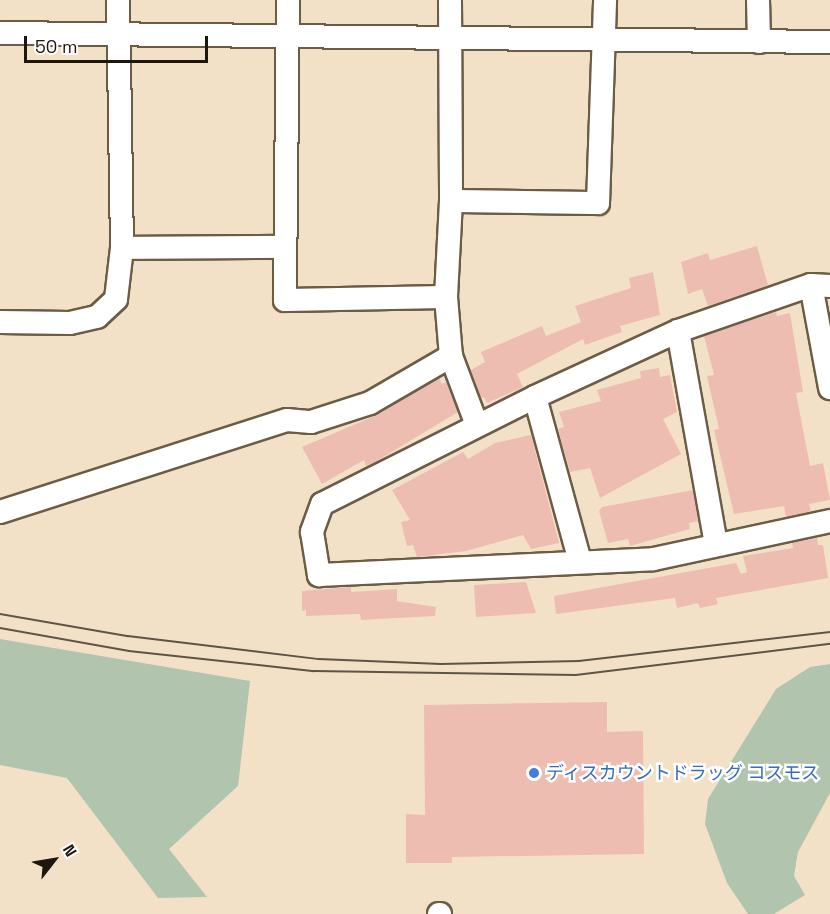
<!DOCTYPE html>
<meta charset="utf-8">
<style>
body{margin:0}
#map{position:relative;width:830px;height:914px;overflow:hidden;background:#f3e1c7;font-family:"Space Grotesk","Noto Sans JP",sans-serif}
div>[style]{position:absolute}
.green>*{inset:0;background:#b1c4ad}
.building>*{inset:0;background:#eebdb1}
.roads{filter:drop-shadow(2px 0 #6c5c46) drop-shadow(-2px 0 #6c5c46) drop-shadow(0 2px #6c5c46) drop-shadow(0 -2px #6c5c46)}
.minor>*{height:22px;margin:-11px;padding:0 11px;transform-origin:11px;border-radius:11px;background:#fff}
.tram>*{height:1.5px;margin:-0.75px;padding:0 0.75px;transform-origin:0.75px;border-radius:0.75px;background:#5d5446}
.dots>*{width:16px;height:16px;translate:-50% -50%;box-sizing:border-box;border:3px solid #fff;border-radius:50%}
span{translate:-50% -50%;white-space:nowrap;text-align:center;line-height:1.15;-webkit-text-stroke:5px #fff;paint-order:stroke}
.shop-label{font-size:18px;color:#366cbe}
.left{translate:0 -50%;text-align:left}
.north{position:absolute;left:24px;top:830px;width:60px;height:60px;-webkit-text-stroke:4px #fff;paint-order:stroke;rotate:59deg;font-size:16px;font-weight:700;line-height:24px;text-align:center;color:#1c160d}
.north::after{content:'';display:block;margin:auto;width:21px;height:27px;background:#1c160d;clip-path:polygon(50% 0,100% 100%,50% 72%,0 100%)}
.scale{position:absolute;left:24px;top:36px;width:184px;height:27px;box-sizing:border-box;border:3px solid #1c160d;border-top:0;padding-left:8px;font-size:18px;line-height:21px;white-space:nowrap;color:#1c160d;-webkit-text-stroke:4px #fff;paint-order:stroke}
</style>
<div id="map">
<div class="green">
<div style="clip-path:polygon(0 639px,250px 681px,238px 786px,169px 849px,207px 897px,158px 898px,67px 778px,0 765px)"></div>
<div style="clip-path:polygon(830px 664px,830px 793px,798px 852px,794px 876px,805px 895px,774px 914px,748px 914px,727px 883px,705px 824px,708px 799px,776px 689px,810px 667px)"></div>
</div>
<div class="building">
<div style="clip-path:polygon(757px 246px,768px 285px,708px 306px,702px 289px,688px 294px,681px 262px,708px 253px,710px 260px)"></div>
<div style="clip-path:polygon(653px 272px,660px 315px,620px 326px,622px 332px,585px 345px,583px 339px,517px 374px,523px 387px,487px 403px,484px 397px,481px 398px,471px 370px,485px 362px,481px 352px,542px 326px,546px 336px,581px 322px,575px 306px,631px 288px,629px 278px)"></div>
<div style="clip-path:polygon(776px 312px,777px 316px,790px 313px,803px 392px,796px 393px,810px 466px,823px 463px,830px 500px,809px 504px,811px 511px,786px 517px,784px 506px,734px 514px,714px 430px,719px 429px,707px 376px,714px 375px,704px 336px)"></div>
<div style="clip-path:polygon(659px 368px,660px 377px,670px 375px,677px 412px,663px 419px,681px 454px,600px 498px,590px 468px,570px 472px,558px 429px,564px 427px,559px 412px,601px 401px,597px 390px,641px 378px,640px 371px)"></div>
<div style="clip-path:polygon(439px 378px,442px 384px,446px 382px,458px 412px,375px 462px,366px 466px,364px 460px,322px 484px,302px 447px,377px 415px)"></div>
<div style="clip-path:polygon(531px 435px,559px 543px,531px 549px,523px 535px,466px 551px,417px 557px,413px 545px,407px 546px,401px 522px,410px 520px,392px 490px,463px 452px,468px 459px,495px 443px)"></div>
<div style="clip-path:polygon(693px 490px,698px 521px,689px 523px,690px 529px,630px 546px,628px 539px,608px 543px,599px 511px,602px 507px)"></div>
<div style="clip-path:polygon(817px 538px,818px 545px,823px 545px,828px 578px,716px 598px,718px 604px,700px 608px,698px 603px,677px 608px,675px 598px,556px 614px,554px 596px,736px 563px,741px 574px,747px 572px,743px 556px,793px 548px,792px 543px)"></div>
<div style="clip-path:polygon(526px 582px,536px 613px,476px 617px,474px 585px)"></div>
<div style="clip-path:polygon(351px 587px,351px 592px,397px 589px,397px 601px,436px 607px,435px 616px,361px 620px,360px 614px,306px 616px,306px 610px,302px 611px,302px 591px)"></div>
<div style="clip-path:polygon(607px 702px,607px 732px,643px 731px,644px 854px,452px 857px,452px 863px,406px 863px,406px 814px,425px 815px,424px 705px)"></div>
</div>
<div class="roads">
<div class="minor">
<div style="left:288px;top:0;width:300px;rotate:90.6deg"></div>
<div style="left:285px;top:300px;width:161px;rotate:-1.1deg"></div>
<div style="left:450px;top:0;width:201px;rotate:89.7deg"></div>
<div style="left:451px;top:201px;width:96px;rotate:93deg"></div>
<div style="left:446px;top:297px;width:59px;rotate:85.2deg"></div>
<div style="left:451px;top:356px;width:74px;rotate:69.4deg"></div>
<div style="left:758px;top:0;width:42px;rotate:88.6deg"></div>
<div style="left:0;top:33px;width:830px;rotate:0.62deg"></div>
<div style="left:451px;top:201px;width:147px;rotate:0.8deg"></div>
<div style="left:598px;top:203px;width:203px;rotate:-88deg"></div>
<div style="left:122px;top:248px;width:161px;rotate:-0.4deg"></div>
<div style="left:811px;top:285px;width:105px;rotate:79.5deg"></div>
<div style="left:830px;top:286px;width:19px;rotate:-177deg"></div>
<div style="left:811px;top:285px;width:141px;rotate:160.9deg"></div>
<div style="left:678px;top:331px;width:157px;rotate:155.2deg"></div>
<div style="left:535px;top:397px;width:238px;rotate:153.3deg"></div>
<div style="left:322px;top:504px;width:30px;rotate:110deg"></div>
<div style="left:312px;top:532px;width:44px;rotate:80.8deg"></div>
<div style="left:319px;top:575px;width:335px;rotate:-2.7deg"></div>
<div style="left:654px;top:559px;width:180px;rotate:-12.2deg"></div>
<div style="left:0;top:322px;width:70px;rotate:0.8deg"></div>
<div style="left:70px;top:323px;width:28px;rotate:-13deg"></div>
<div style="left:97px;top:317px;width:26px;rotate:-43deg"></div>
<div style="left:116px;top:299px;width:51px;rotate:-83.3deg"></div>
<div style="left:122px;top:248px;width:248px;rotate:-90.9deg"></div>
<div style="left:678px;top:331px;width:216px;rotate:79.9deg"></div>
<div style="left:535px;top:397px;width:170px;rotate:74.7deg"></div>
<div style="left:0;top:512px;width:301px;rotate:-17.8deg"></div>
<div style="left:287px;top:420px;width:24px;rotate:5deg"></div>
<div style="left:311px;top:422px;width:62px;rotate:-17.9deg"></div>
<div style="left:370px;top:403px;width:94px;rotate:-30.1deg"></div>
<div style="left:439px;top:914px;width:1px"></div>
</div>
</div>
<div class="tram">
<div style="left:0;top:614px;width:130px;rotate:9.8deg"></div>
<div style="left:128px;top:636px;width:192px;rotate:6.9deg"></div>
<div style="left:319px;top:659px;width:122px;rotate:2.3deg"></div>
<div style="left:441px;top:664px;width:138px;rotate:-1.2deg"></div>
<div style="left:579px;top:661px;width:253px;rotate:-6.6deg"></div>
<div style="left:0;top:628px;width:131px;rotate:10.1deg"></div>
<div style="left:129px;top:651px;width:186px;rotate:6.2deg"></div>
<div style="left:314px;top:671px;width:262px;rotate:0.9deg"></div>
<div style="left:576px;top:675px;width:256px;rotate:-7deg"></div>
</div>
<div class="dots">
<div style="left:534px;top:773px;background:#3f7fe0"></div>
</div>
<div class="shop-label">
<span class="left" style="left:546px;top:773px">ディスカウントドラッグ コスモス</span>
</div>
<div class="north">N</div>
<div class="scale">50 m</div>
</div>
